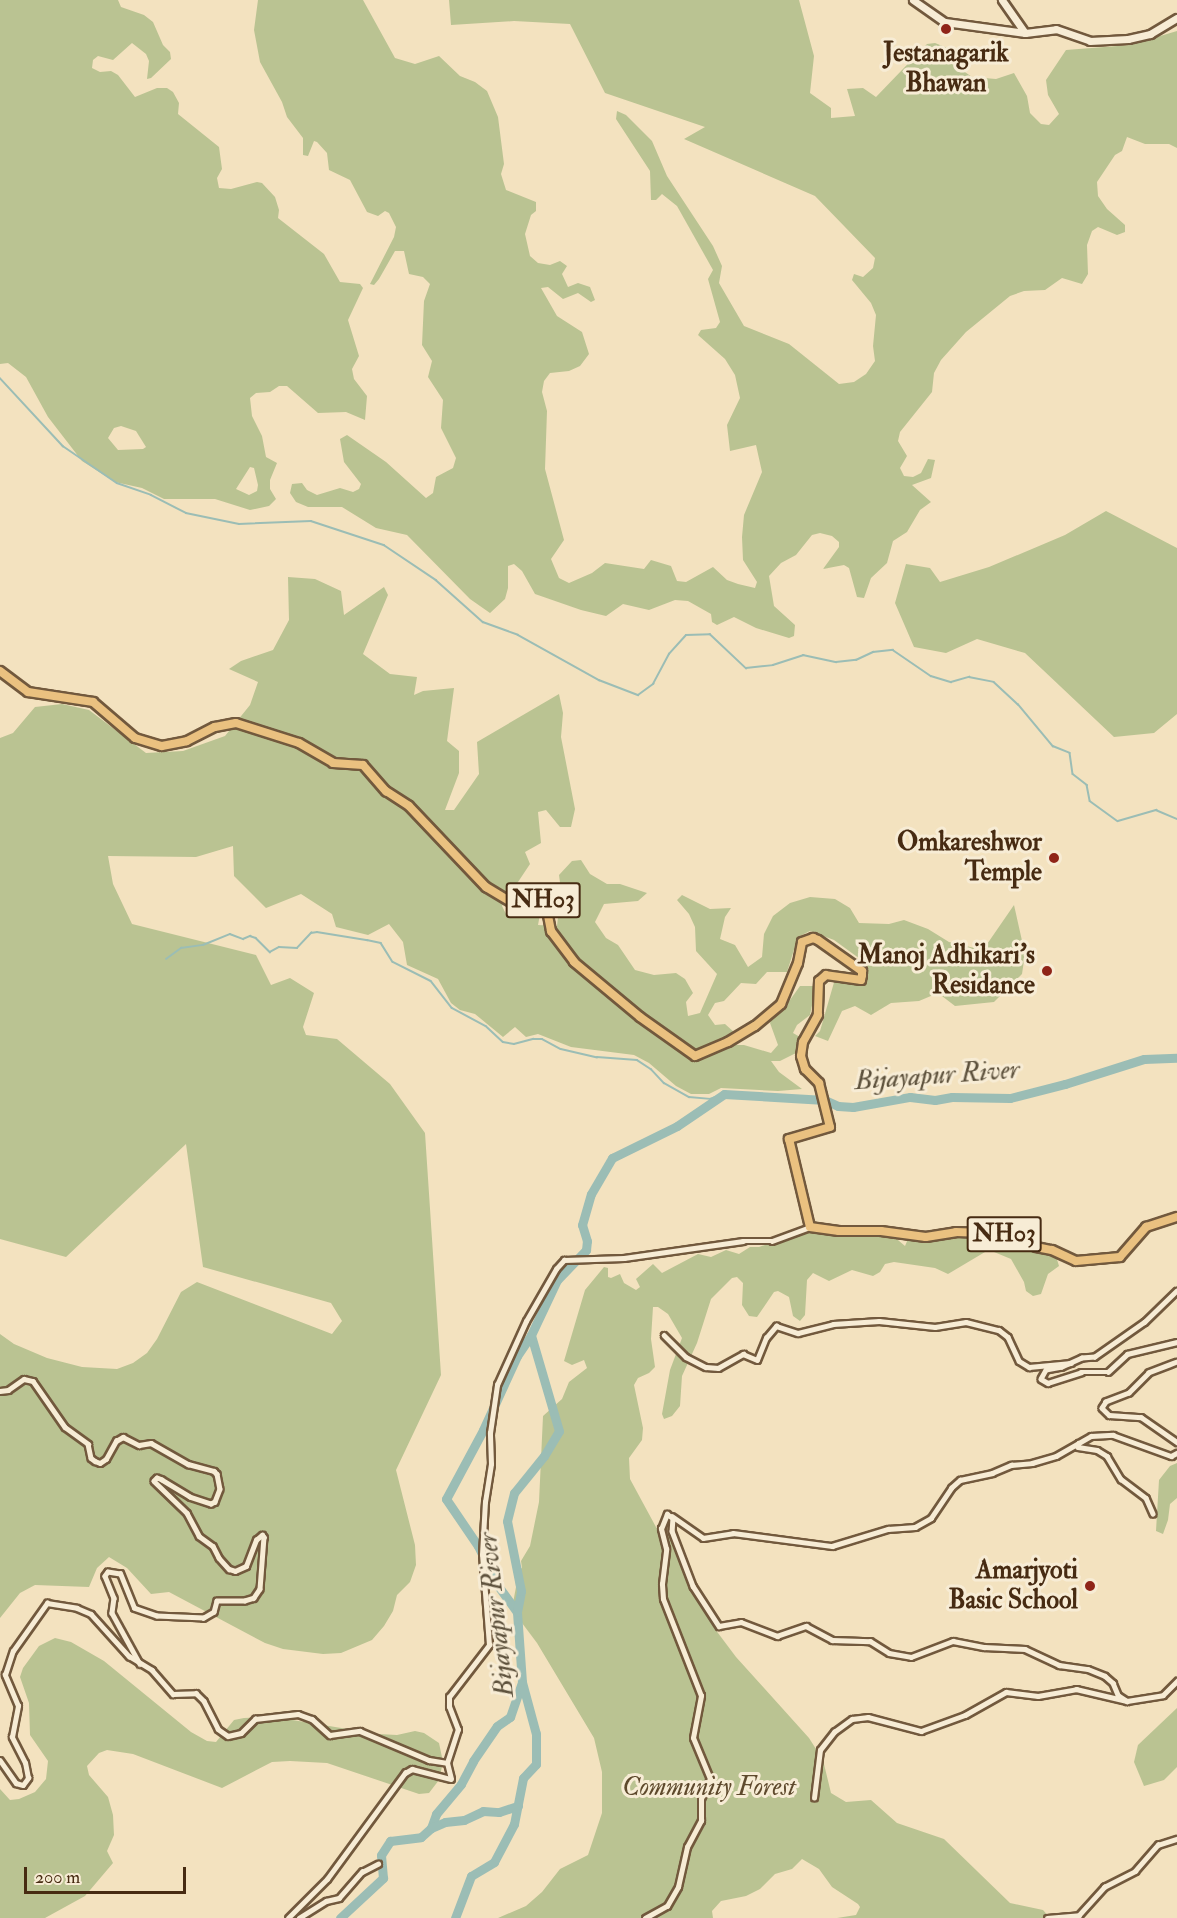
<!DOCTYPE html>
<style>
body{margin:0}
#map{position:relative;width:1177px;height:1918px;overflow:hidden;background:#f3e2bf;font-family:"IM FELL Double Pica",serif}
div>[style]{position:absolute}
.green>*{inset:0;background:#bac392}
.stream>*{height:1.5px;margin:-0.75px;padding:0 0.75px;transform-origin:0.75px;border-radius:0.75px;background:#9bbdb5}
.river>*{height:9px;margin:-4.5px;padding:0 4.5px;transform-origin:4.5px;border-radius:4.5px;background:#9bbdb5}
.roads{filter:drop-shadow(2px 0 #72593d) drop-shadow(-2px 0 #72593d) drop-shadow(0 2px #72593d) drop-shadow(0 -2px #72593d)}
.street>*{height:4.5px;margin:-2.25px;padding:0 2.25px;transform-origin:2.25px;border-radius:2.25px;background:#f7ecd5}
.secondary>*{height:7px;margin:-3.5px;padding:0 3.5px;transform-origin:3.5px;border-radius:3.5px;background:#f7ecd5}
.primary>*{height:8px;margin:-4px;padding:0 4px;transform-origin:4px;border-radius:4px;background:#eac180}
.dots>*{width:16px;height:16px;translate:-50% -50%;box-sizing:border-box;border:3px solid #f7ecd5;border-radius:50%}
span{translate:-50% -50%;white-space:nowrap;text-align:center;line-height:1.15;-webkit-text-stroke:6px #f7ecd5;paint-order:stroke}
.shield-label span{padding:2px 4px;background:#f7ecd5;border:2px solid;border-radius:4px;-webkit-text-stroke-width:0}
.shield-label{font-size:24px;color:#472b12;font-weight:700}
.poi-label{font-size:26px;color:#472b12;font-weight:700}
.right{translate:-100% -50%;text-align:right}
.park-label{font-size:26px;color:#5e492c;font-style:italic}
.water-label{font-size:27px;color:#5c503b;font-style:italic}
.scale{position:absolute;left:24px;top:1867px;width:162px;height:27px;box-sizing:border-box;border:3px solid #472b12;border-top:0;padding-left:8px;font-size:18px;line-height:21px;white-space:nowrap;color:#472b12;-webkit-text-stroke:4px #f7ecd5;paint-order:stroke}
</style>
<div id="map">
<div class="green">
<div style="clip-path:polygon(evenodd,0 0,118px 0,121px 7px,144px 15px,153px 22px,163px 45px,170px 52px,171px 59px,151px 78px,147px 79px,149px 61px,146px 54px,132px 43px,113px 60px,98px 56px,93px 60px,92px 68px,100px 72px,111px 71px,118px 75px,135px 97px,157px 88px,167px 88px,173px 92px,179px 103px,178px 114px,219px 147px,222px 169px,217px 178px,219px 188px,231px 189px,257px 182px,262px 183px,275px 197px,279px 210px,278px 218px,324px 254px,340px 282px,360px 284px,363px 288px,348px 320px,359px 356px,352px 369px,354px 379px,367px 396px,365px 420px,346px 412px,318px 413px,287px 386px,279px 386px,270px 392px,256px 393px,250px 398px,252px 416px,262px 436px,266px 457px,277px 463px,270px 480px,270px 489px,276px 499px,269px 506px,250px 510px,215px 499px,164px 499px,142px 488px,115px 482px,82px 461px,48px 417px,26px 377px,8px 363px,0 364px,0 0,121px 426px,136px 431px,146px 447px,143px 449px,118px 450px,108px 438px,114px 428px,121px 426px,0 0,250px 467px,254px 468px,258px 485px,257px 491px,249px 495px,236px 489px,250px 467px)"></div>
<div style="clip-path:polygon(258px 0,363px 0,395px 58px,415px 64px,439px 56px,460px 76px,475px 82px,487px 91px,498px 117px,504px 164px,501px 174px,506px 190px,536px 202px,536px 211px,531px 215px,525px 234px,530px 256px,538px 263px,550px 265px,560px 261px,567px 266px,562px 274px,568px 287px,578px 283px,590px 287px,595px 300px,591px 302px,578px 293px,563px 299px,548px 287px,541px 288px,557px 316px,582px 332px,589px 354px,580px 366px,569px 371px,550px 373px,544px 381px,542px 392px,547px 411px,545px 469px,564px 540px,551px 559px,559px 578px,569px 583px,592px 573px,605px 563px,644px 569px,651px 560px,671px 566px,677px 581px,686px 582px,713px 567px,727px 580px,738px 584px,755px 588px,757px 582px,743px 560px,742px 537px,744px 515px,762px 472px,756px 445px,730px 451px,727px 425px,740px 398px,735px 375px,725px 359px,698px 335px,701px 330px,716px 328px,720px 322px,708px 279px,713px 270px,677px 206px,662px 194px,656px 200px,651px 200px,650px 171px,616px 119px,617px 111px,626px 115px,652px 141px,667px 176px,713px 246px,722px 266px,719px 283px,744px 326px,789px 344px,839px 384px,854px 382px,866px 374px,875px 361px,873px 346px,876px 315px,871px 303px,852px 280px,854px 274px,863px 277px,873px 268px,875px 258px,815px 196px,684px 139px,705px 127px,605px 93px,570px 24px,514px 21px,451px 25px,449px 0,799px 0,814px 56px,810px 93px,831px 108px,831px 118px,855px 116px,847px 89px,863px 88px,876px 97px,927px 44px,935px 43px,950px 49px,962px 70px,972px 77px,996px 79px,1014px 73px,1027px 96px,1030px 113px,1041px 124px,1049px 125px,1059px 114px,1048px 95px,1046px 80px,1066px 50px,1130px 45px,1177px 31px,1177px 148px,1169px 144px,1145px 144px,1127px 137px,1122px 151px,1115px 155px,1097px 182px,1098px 196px,1107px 209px,1125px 225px,1125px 232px,1117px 235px,1098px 227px,1092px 231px,1087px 245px,1088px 274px,1082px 284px,1062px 278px,1045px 290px,1024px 291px,1010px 296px,966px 332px,941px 360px,934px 373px,932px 392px,900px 432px,898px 441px,907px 456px,900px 468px,904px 476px,913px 477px,921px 473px,928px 459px,935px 460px,931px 478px,912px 485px,931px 502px,920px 510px,907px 532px,893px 541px,887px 563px,871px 578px,864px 598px,857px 597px,849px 568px,844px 565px,823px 569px,839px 547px,839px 542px,832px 536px,820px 533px,812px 535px,796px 555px,781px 563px,769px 576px,774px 606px,795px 625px,794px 636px,789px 638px,756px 628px,734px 617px,717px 625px,712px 622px,711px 614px,688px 601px,675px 600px,649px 610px,623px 604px,606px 616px,581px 610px,535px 594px,522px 571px,514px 564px,508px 566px,508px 588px,505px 599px,490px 613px,470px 599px,407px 535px,376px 528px,342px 507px,308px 507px,296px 502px,290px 493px,292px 484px,302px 483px,307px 490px,317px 495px,340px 488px,353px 492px,359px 489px,361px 484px,344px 462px,340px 439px,347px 435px,386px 462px,426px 498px,433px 493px,436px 477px,453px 468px,456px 458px,441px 428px,443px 400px,428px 377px,432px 361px,422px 345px,424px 301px,430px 284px,423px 277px,409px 274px,404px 251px,395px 251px,379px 279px,374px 285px,370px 284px,394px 237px,396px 227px,389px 213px,385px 211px,378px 216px,367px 212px,350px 180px,329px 170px,327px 153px,317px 142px,314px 141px,308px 156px,303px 155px,303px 138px,287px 117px,282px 102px,260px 62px,254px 30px)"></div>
<div style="clip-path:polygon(1106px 511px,1177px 548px,1177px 714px,1154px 733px,1114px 737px,1025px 653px,977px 639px,946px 653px,914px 647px,895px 603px,906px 564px,930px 568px,940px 582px,989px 567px,1065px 535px)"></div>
<div style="clip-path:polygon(288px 577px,315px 579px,341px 591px,344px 615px,384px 587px,388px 595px,363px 654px,390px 674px,417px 677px,414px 695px,423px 691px,454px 688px,447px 741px,459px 751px,459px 773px,445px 810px,454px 810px,479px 774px,477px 742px,559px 694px,563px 713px,561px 737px,575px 809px,571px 827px,560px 827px,546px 810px,538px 812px,541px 843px,525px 852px,530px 864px,502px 906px,507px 916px,541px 909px,538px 925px,557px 926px,561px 890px,559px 875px,572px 861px,581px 860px,590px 874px,607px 884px,620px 884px,647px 893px,638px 901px,604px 904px,595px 922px,606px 938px,618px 945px,635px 970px,654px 975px,676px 973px,685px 979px,693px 993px,686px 1002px,688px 1016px,700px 1013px,717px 974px,696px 951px,695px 927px,689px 914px,677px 900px,682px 895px,710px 909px,731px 908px,725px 917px,720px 939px,735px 945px,748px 967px,762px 957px,764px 934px,773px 916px,790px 903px,810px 897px,835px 899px,850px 908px,859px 923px,889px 924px,904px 920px,928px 929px,949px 942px,983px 950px,1014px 905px,1025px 954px,1022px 974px,994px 1002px,955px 1006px,938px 993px,919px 1001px,891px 1003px,871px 1015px,855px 1006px,842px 1011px,828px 1041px,815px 1036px,820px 1031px,835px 979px,857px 985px,866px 982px,867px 964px,834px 940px,810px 931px,798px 937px,787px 972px,767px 972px,756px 984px,741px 983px,724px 1001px,715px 1003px,708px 1015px,715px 1025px,725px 1024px,735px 1033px,723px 1038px,723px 1050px,735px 1045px,744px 1045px,771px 1053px,778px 1045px,770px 1023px,774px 1015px,790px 1000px,800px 986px,816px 986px,810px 1015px,797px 1025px,793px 1033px,800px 1037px,798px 1052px,780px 1061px,771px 1061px,779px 1072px,802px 1089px,778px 1091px,721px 1088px,709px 1094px,691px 1094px,676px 1086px,649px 1063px,634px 1055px,571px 1047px,538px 1034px,526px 1037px,515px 1027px,503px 1037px,475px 1014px,460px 1010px,451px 1003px,438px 979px,407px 965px,403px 942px,389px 924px,368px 935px,336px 927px,332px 914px,301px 894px,266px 908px,234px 876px,233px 846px,196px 857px,108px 856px,113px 884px,132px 924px,256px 955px,271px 985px,290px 978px,314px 993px,303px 1027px,306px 1035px,337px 1039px,390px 1084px,425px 1133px,441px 1375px,396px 1470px,415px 1545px,416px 1565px,410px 1582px,397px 1595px,393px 1611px,384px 1626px,372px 1640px,341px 1653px,323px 1654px,283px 1649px,265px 1643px,169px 1592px,151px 1594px,127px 1568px,109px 1557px,97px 1568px,89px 1587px,35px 1585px,20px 1593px,0 1618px,0 1334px,14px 1344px,47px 1358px,82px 1367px,117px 1369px,133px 1363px,147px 1353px,157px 1339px,181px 1292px,197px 1282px,332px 1334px,342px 1321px,331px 1303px,203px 1267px,186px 1144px,66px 1257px,0 1239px,0 738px,13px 733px,35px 707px,62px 704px,89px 710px,146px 753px,183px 751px,225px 736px,250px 705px,258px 682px,229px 669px,241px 661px,273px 650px,289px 620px)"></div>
<div style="clip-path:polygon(807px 1231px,892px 1235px,905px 1246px,908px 1239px,912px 1237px,1007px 1237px,1056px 1256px,1059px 1266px,1048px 1274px,1041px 1294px,1033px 1296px,1026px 1291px,1024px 1282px,1011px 1259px,994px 1252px,985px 1252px,948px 1274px,935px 1268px,894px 1262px,885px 1264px,880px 1272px,873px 1276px,852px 1270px,829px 1281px,813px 1273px,807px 1280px,805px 1315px,800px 1321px,793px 1316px,789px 1297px,778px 1291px,774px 1292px,757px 1317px,749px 1316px,742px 1305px,743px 1283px,737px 1277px,732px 1278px,711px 1299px,697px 1343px,682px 1376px,680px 1406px,672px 1416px,664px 1419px,662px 1414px,670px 1370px,682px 1338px,668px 1314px,658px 1307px,653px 1307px,651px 1339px,655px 1367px,649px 1373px,638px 1378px,634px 1385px,643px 1428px,642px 1440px,629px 1458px,630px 1479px,663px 1540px,668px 1535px,674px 1542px,688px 1582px,715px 1629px,736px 1657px,809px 1738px,823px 1760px,831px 1793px,846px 1802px,871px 1800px,897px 1823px,944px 1839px,1010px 1903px,1043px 1910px,1050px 1918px,837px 1918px,856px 1915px,860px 1907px,858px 1904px,832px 1887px,819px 1869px,802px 1859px,792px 1869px,775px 1874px,760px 1889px,746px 1896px,721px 1901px,712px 1911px,713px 1918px,498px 1918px,526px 1906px,542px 1892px,560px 1869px,588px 1855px,602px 1813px,602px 1772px,594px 1738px,537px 1643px,516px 1615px,513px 1603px,516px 1587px,515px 1572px,522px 1568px,521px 1561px,530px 1546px,539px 1502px,543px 1416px,562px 1399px,569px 1382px,587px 1368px,584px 1360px,572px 1365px,564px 1361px,585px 1290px,604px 1267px,608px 1268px,608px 1277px,611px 1278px,620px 1274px,624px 1283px,636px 1290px,640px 1287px,636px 1279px,653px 1264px,662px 1273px,698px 1254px,711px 1257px,726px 1250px,739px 1254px,750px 1247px,759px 1247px)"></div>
<div style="clip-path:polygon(1177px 1463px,1177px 1498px,1170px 1504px,1168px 1520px,1163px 1534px,1156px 1531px,1159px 1480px,1170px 1466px)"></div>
<div style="clip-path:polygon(55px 1638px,71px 1642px,104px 1661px,191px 1732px,207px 1741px,216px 1742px,234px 1720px,244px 1718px,274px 1717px,378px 1734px,397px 1735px,415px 1731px,424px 1733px,439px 1743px,443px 1762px,439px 1780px,429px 1793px,419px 1794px,327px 1763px,290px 1761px,272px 1762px,222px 1788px,133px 1754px,107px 1750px,99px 1753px,87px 1766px,89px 1775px,108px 1797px,113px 1815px,114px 1835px,107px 1851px,113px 1863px,85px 1896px,45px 1918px,0 1918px,0 1789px,10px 1800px,19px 1799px,35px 1792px,46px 1779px,48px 1761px,30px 1735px,29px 1703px,20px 1677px,23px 1668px,39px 1646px)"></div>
<div style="clip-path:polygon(1177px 1708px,1177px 1767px,1164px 1780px,1144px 1786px,1134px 1762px,1138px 1745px)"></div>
</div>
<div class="stream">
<div style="left:0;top:378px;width:93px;rotate:47.2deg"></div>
<div style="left:63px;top:446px;width:65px;rotate:34.4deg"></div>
<div style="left:117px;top:483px;width:36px;rotate:19deg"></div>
<div style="left:151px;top:495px;width:39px;rotate:27deg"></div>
<div style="left:186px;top:513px;width:54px;rotate:11.7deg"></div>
<div style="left:239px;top:524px;width:72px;rotate:-2.4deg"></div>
<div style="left:311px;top:521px;width:77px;rotate:18.2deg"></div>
<div style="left:384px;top:545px;width:63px;rotate:33.9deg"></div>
<div style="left:436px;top:580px;width:63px;rotate:41.8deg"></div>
<div style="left:483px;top:622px;width:37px;rotate:20deg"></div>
<div style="left:518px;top:635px;width:93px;rotate:29.1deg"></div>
<div style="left:599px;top:680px;width:42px;rotate:21deg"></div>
<div style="left:638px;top:695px;width:19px;rotate:-36deg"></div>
<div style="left:653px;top:684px;width:34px;rotate:-62deg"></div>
<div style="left:669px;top:654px;width:25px;rotate:-48deg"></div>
<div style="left:686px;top:635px;width:24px;rotate:-2deg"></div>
<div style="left:710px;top:634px;width:50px;rotate:43.4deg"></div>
<div style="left:746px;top:668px;width:27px;rotate:-6deg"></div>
<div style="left:773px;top:665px;width:32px;rotate:-18deg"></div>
<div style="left:803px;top:655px;width:34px;rotate:12deg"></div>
<div style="left:836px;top:662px;width:20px;rotate:-6deg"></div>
<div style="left:856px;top:660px;width:19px;rotate:-25deg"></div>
<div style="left:873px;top:652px;width:20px;rotate:-6deg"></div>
<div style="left:893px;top:650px;width:46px;rotate:34.4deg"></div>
<div style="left:931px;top:676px;width:21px;rotate:17deg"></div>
<div style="left:951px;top:682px;width:19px;rotate:-16deg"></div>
<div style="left:969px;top:677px;width:25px;rotate:11deg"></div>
<div style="left:994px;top:682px;width:33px;rotate:43deg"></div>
<div style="left:1018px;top:704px;width:55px;rotate:50.2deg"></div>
<div style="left:1053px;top:746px;width:18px;rotate:22deg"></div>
<div style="left:1070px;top:753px;width:21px;rotate:82deg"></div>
<div style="left:1073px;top:774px;width:18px;rotate:38deg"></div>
<div style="left:1087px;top:785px;width:16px;rotate:79deg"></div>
<div style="left:1090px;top:801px;width:34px;rotate:36deg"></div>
<div style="left:1118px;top:821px;width:40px;rotate:-16deg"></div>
<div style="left:1156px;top:810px;width:23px;rotate:23deg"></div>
<div style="left:166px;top:959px;width:19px;rotate:-36deg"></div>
<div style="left:181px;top:948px;width:22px;rotate:-8deg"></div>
<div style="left:203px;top:945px;width:29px;rotate:-22deg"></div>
<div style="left:230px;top:934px;width:14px;rotate:21deg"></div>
<div style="left:243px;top:939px;width:8px;rotate:-23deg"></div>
<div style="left:250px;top:936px;width:6px;rotate:18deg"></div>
<div style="left:256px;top:938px;width:20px;rotate:45deg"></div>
<div style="left:270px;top:952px;width:10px;rotate:-29deg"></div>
<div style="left:279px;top:947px;width:18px;rotate:3deg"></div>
<div style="left:297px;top:948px;width:21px;rotate:-47deg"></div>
<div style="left:311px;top:933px;width:6px;rotate:-9deg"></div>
<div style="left:317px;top:932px;width:51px;rotate:9.1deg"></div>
<div style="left:367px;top:940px;width:14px;rotate:12deg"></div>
<div style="left:381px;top:943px;width:22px;rotate:58deg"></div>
<div style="left:393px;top:962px;width:42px;rotate:26.6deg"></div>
<div style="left:431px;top:981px;width:34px;rotate:52deg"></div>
<div style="left:452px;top:1008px;width:38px;rotate:28deg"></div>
<div style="left:486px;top:1026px;width:23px;rotate:43deg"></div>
<div style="left:503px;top:1042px;width:11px;rotate:10deg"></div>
<div style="left:514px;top:1044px;width:20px;rotate:-15deg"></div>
<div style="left:533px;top:1039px;width:9px"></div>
<div style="left:542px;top:1039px;width:21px;rotate:28deg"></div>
<div style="left:561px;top:1049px;width:37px;rotate:13deg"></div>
<div style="left:597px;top:1057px;width:40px;rotate:4.3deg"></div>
<div style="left:637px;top:1060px;width:17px;rotate:33deg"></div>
<div style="left:651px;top:1069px;width:19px;rotate:47deg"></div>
<div style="left:664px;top:1083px;width:29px;rotate:29deg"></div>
<div style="left:689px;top:1097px;width:21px;rotate:5deg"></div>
<div style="left:710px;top:1099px;width:15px;rotate:-20deg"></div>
</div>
<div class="river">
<div style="left:517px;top:1612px;width:36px;rotate:-126deg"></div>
<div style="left:496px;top:1583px;width:41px;rotate:-115.9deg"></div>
<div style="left:478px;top:1546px;width:57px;rotate:-124.2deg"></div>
<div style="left:446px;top:1499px;width:78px;rotate:-61.8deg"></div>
<div style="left:483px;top:1430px;width:81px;rotate:-65.3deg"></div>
<div style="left:517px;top:1356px;width:25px;rotate:-56deg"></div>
<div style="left:431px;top:1828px;width:15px;rotate:-70deg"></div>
<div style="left:436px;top:1814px;width:39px;rotate:-50deg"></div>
<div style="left:461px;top:1784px;width:26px;rotate:-62deg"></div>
<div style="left:473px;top:1761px;width:42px;rotate:-55.6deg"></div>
<div style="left:497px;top:1726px;width:16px;rotate:-35deg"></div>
<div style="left:510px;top:1717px;width:36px;rotate:-71deg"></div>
<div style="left:340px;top:1918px;width:59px;rotate:-42.9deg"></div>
<div style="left:383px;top:1878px;width:23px;rotate:-95deg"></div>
<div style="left:381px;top:1855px;width:17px;rotate:-57deg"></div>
<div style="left:390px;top:1841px;width:31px;rotate:-7deg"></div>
<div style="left:421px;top:1837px;width:13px;rotate:-42deg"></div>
<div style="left:431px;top:1828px;width:15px;rotate:-23deg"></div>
<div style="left:445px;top:1822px;width:19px;rotate:-6deg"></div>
<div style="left:464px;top:1820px;width:21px;rotate:-25deg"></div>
<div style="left:483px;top:1811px;width:16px;rotate:4deg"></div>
<div style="left:499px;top:1812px;width:20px;rotate:-18deg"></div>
<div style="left:455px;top:1918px;width:45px;rotate:-69.1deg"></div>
<div style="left:471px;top:1876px;width:27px;rotate:-31deg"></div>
<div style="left:494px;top:1862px;width:43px;rotate:-62.2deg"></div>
<div style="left:514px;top:1824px;width:47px;rotate:-78.9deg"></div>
<div style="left:523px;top:1778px;width:19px;rotate:-47deg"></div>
<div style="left:536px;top:1764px;width:30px;rotate:-90deg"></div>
<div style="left:536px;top:1734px;width:54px;rotate:-105.1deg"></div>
<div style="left:522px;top:1682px;width:70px;rotate:-94.1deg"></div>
<div style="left:517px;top:1612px;width:21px;rotate:-79deg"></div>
<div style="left:521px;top:1591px;width:71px;rotate:-101.3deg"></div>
<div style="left:507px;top:1521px;width:29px;rotate:-76deg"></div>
<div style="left:514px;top:1493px;width:48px;rotate:-51deg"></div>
<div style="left:544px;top:1456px;width:29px;rotate:-59deg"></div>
<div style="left:559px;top:1431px;width:100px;rotate:-106.3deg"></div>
<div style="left:531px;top:1335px;width:61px;rotate:-64.7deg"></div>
<div style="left:557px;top:1280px;width:42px;rotate:-46deg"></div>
<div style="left:586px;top:1250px;width:9px;rotate:-84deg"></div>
<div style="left:587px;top:1241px;width:17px;rotate:-107deg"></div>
<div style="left:582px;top:1225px;width:32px;rotate:-74deg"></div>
<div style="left:591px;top:1194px;width:42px;rotate:-59.7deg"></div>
<div style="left:612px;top:1158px;width:72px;rotate:-26.2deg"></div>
<div style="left:677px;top:1126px;width:57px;rotate:-34.2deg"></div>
<div style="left:724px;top:1094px;width:101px;rotate:3.4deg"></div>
<div style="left:825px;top:1100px;width:14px;rotate:25deg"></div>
<div style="left:838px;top:1106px;width:15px;rotate:4deg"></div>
<div style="left:853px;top:1107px;width:58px;rotate:-10deg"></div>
<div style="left:910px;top:1097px;width:25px;rotate:7deg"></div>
<div style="left:935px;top:1100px;width:17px;rotate:-10deg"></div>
<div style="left:952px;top:1097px;width:58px;rotate:1deg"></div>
<div style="left:1010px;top:1098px;width:57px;rotate:-14.3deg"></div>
<div style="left:1065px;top:1084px;width:83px;rotate:-17.6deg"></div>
<div style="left:1144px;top:1059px;width:33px;rotate:-2deg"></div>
</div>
<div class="roads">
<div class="street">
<div style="left:1177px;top:1291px;width:45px;rotate:135.9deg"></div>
<div style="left:1145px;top:1322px;width:61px;rotate:145deg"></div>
<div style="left:1095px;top:1357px;width:13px;rotate:176deg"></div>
<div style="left:1082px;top:1358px;width:22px;rotate:156deg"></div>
<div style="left:1062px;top:1367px;width:16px;rotate:169deg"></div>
<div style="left:1046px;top:1370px;width:10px;rotate:119deg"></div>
<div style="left:1041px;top:1379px;width:8px;rotate:30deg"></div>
<div style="left:1048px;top:1383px;width:35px;rotate:-18deg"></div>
<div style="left:1081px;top:1372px;width:27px"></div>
<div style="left:1108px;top:1372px;width:26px;rotate:-43deg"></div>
<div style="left:1127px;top:1354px;width:51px;rotate:-13.5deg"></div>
<div style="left:664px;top:1335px;width:31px;rotate:45deg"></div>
<div style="left:686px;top:1357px;width:22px;rotate:27deg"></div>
<div style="left:706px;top:1367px;width:12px;rotate:5deg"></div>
<div style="left:718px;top:1368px;width:29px;rotate:-29deg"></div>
<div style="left:743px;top:1354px;width:15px;rotate:23deg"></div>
<div style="left:757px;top:1360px;width:24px;rotate:-68deg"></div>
<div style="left:766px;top:1338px;width:16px;rotate:-50deg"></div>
<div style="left:776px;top:1326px;width:23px;rotate:18deg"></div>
<div style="left:798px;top:1333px;width:36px;rotate:-14deg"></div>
<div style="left:833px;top:1324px;width:46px;rotate:-3.7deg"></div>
<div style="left:879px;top:1321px;width:56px;rotate:6.1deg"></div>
<div style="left:935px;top:1327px;width:31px;rotate:-9deg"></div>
<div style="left:966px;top:1322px;width:34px;rotate:14deg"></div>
<div style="left:999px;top:1330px;width:11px;rotate:38deg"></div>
<div style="left:1008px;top:1337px;width:26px;rotate:65deg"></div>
<div style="left:1019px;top:1361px;width:12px;rotate:31deg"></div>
<div style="left:1029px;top:1367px;width:42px;rotate:-5.4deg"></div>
<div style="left:1177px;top:1362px;width:30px;rotate:159deg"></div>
<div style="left:1149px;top:1373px;width:28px;rotate:135deg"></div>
<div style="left:1129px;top:1393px;width:25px;rotate:159deg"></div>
<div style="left:1106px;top:1402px;width:7px;rotate:124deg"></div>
<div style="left:1102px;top:1408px;width:10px;rotate:45deg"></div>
<div style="left:1109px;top:1415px;width:32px;rotate:4deg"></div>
<div style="left:1141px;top:1417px;width:44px;rotate:34.8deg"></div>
<div style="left:0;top:1391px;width:8px;rotate:-7deg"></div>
<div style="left:8px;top:1390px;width:19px;rotate:-35deg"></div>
<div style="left:24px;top:1379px;width:9px;rotate:13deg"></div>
<div style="left:33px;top:1381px;width:56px;rotate:55.2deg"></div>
<div style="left:65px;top:1427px;width:29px;rotate:36deg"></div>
<div style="left:88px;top:1444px;width:14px;rotate:78deg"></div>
<div style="left:91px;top:1458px;width:5px;rotate:37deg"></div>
<div style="left:95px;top:1461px;width:5px;rotate:22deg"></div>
<div style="left:100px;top:1463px;width:7px;rotate:-34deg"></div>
<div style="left:106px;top:1459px;width:21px;rotate:-61deg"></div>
<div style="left:116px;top:1441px;width:8px;rotate:-30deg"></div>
<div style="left:123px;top:1437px;width:18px;rotate:27deg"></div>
<div style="left:139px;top:1445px;width:12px;rotate:-9deg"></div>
<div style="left:151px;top:1443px;width:43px;rotate:29.6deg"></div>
<div style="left:188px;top:1464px;width:27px;rotate:15deg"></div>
<div style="left:214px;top:1471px;width:4px;rotate:45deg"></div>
<div style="left:217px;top:1474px;width:15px;rotate:79deg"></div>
<div style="left:220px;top:1489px;width:14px;rotate:111deg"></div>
<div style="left:215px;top:1502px;width:4px;rotate:153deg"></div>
<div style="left:211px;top:1504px;width:22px;rotate:-162deg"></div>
<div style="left:190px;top:1497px;width:33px;rotate:-149deg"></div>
<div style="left:162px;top:1480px;width:5px;rotate:-158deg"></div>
<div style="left:157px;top:1478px;width:4px;rotate:135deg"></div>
<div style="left:154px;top:1481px;width:46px;rotate:44.1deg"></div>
<div style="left:187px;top:1513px;width:26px;rotate:62deg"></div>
<div style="left:199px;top:1536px;width:17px;rotate:36deg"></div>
<div style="left:213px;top:1546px;width:13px;rotate:63deg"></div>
<div style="left:219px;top:1558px;width:15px;rotate:48deg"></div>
<div style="left:229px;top:1569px;width:6px;rotate:18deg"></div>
<div style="left:235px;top:1571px;width:12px;rotate:-24deg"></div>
<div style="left:246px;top:1566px;width:28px;rotate:-69deg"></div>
<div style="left:256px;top:1540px;width:8px;rotate:-40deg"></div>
<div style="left:262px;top:1535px;width:3px;rotate:45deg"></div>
<div style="left:264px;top:1537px;width:52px;rotate:94.4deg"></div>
<div style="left:260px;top:1589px;width:11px;rotate:124deg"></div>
<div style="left:254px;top:1598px;width:9px;rotate:162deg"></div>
<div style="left:245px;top:1601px;width:28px;rotate:180deg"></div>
<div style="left:217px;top:1601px;width:11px;rotate:105deg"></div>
<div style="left:214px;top:1612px;width:12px;rotate:149deg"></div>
<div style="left:204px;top:1618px;width:47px;rotate:-177.6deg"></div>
<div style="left:157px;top:1616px;width:24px;rotate:-161deg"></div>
<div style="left:134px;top:1608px;width:37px;rotate:-112deg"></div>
<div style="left:120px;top:1574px;width:12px;rotate:-171deg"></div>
<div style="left:108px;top:1572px;width:5px;rotate:127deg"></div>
<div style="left:105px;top:1576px;width:24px;rotate:68deg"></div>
<div style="left:114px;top:1598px;width:15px;rotate:98deg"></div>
<div style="left:112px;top:1613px;width:58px;rotate:61.2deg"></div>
<div style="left:1079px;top:1443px;width:4px;rotate:104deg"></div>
<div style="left:1078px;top:1447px;width:19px;rotate:9deg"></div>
<div style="left:1097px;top:1450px;width:12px;rotate:31deg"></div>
<div style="left:1107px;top:1456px;width:27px;rotate:59deg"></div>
<div style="left:1121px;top:1479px;width:31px;rotate:37deg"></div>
<div style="left:1146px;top:1498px;width:17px;rotate:66deg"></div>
<div style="left:672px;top:1516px;width:38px;rotate:35deg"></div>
<div style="left:703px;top:1538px;width:30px;rotate:-9deg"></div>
<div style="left:733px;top:1533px;width:100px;rotate:7.5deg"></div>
<div style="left:832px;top:1546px;width:59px;rotate:-16.9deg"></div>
<div style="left:888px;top:1529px;width:27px;rotate:-4deg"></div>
<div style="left:915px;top:1527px;width:18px;rotate:-29deg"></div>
<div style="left:931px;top:1518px;width:36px;rotate:-56deg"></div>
<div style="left:951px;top:1488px;width:12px;rotate:-42deg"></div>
<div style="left:960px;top:1480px;width:33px;rotate:-12deg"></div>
<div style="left:992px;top:1473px;width:21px;rotate:-23deg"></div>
<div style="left:1011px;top:1465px;width:21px;rotate:-5deg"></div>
<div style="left:1032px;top:1463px;width:25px;rotate:-16deg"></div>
<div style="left:1056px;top:1456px;width:40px;rotate:-29.7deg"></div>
<div style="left:1091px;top:1436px;width:22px;rotate:-3deg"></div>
<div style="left:1113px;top:1435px;width:62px;rotate:19.9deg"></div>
<div style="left:1171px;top:1456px;width:7px;rotate:-27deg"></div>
<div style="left:0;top:1760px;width:28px;rotate:55deg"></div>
<div style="left:16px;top:1783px;width:7px;rotate:16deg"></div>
<div style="left:23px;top:1785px;width:9px;rotate:-54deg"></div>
<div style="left:28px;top:1778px;width:15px;rotate:-101deg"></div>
<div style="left:25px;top:1763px;width:29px;rotate:-117deg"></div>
<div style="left:12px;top:1737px;width:32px;rotate:-79deg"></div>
<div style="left:18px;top:1706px;width:34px;rotate:-113deg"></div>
<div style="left:5px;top:1675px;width:25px;rotate:-72deg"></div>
<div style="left:13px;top:1651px;width:59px;rotate:-54.7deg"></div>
<div style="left:47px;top:1603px;width:30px;rotate:9deg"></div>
<div style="left:77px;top:1608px;width:15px;rotate:23deg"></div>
<div style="left:91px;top:1614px;width:57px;rotate:47.9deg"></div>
<div style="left:129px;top:1656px;width:27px;rotate:31deg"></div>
<div style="left:152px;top:1670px;width:32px;rotate:49deg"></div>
<div style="left:173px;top:1694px;width:23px;rotate:-2deg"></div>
<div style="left:196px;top:1693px;width:11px;rotate:45deg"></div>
<div style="left:204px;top:1701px;width:31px;rotate:63deg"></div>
<div style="left:218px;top:1729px;width:12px;rotate:35deg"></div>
<div style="left:228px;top:1736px;width:13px;rotate:-13deg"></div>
<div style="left:241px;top:1733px;width:20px;rotate:-45deg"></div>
<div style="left:255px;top:1719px;width:43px;rotate:-6.6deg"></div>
<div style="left:298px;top:1714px;width:15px;rotate:20deg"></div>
<div style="left:312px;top:1719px;width:24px;rotate:42deg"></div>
<div style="left:330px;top:1735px;width:30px;rotate:-8deg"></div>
<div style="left:360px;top:1731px;width:75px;rotate:22.8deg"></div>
<div style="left:429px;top:1760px;width:18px;rotate:9deg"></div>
<div style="left:814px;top:1798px;width:48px;rotate:-82.9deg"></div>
<div style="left:820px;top:1750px;width:23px;rotate:-52deg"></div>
<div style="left:834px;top:1732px;width:22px;rotate:-36deg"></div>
<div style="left:852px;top:1719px;width:16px;rotate:-7deg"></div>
<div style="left:868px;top:1717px;width:55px;rotate:14.8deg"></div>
<div style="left:921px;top:1731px;width:47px;rotate:-20deg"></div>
<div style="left:965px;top:1715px;width:47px;rotate:-29.3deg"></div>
<div style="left:1006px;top:1692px;width:32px;rotate:7deg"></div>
<div style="left:1038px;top:1696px;width:39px;rotate:-10deg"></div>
<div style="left:1076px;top:1689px;width:52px;rotate:13.2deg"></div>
<div style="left:1127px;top:1701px;width:36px;rotate:-9deg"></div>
<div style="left:1163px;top:1695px;width:20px;rotate:-45deg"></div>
<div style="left:288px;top:1918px;width:55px;rotate:-45deg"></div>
<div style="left:327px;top:1879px;width:132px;rotate:-53.7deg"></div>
<div style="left:405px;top:1773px;width:8px;rotate:-30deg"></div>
<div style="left:412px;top:1769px;width:40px;rotate:14.4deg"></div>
<div style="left:451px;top:1779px;width:16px;rotate:-104deg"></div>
<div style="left:447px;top:1763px;width:35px;rotate:-72deg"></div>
<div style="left:458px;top:1730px;width:25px;rotate:-111deg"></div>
<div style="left:449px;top:1707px;width:10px;rotate:-90deg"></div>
<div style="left:449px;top:1697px;width:66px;rotate:-52.4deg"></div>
<div style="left:489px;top:1645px;width:90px;rotate:-94.4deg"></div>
<div style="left:482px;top:1555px;width:53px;rotate:-86.8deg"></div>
<div style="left:485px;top:1502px;width:38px;rotate:-81deg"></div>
<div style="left:491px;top:1464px;width:31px;rotate:-92deg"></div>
<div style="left:490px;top:1433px;width:49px;rotate:-81.7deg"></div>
<div style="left:497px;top:1385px;width:70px;rotate:-65.6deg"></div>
<div style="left:526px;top:1321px;width:60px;rotate:-60deg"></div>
<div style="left:556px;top:1269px;width:12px;rotate:-48deg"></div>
<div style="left:564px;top:1260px;width:60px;rotate:-1.9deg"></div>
<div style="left:624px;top:1258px;width:120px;rotate:-8.1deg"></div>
<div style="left:743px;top:1241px;width:29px"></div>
<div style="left:772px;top:1241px;width:40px;rotate:-20.2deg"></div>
<div style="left:299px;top:1918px;width:32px;rotate:-32deg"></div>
<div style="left:326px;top:1901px;width:13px;rotate:-13deg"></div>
<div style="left:339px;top:1898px;width:35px;rotate:-49deg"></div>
<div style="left:362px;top:1872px;width:18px;rotate:-27deg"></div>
<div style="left:645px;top:1918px;width:25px;rotate:-29deg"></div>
<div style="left:667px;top:1906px;width:22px;rotate:-60deg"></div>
<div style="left:678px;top:1887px;width:41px;rotate:-77.3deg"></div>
<div style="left:687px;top:1847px;width:30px;rotate:-62deg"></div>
<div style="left:701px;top:1821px;width:22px;rotate:-90deg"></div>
<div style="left:701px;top:1799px;width:22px;rotate:-66deg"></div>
<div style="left:710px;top:1779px;width:44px;rotate:-112.5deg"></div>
<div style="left:693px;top:1738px;width:43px;rotate:-79.2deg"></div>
<div style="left:701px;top:1696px;width:104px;rotate:-111.4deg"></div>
<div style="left:663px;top:1599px;width:15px;rotate:-94deg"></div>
<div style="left:662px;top:1584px;width:35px;rotate:-83deg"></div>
<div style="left:666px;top:1549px;width:21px;rotate:-104deg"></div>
<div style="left:661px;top:1529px;width:16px;rotate:-68deg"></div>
<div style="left:667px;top:1514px;width:7px;rotate:34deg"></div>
<div style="left:673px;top:1518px;width:13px;rotate:94deg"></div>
<div style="left:672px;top:1531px;width:59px;rotate:69.1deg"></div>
<div style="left:693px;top:1586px;width:48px;rotate:57deg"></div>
<div style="left:719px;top:1626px;width:22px;rotate:-10deg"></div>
<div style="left:741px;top:1622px;width:39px;rotate:21deg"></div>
<div style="left:777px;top:1636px;width:31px;rotate:-19deg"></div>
<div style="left:806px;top:1626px;width:30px;rotate:28deg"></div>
<div style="left:832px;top:1640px;width:38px;rotate:2deg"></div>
<div style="left:870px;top:1641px;width:22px;rotate:32deg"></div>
<div style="left:889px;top:1653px;width:22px;rotate:10deg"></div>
<div style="left:911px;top:1657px;width:45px;rotate:-20.9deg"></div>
<div style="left:953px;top:1641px;width:32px;rotate:11deg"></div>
<div style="left:984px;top:1647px;width:41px;rotate:2.8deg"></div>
<div style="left:1025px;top:1649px;width:38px;rotate:25deg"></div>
<div style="left:1059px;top:1665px;width:29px;rotate:8deg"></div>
<div style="left:1088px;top:1669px;width:18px;rotate:22deg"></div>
<div style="left:1105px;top:1676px;width:11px;rotate:41deg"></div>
<div style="left:1113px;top:1683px;width:13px;rotate:67deg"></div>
<div style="left:1118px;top:1695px;width:11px;rotate:34deg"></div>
<div style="left:1047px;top:1918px;width:32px;rotate:-5deg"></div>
<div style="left:1079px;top:1915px;width:38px;rotate:-48deg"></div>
<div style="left:1104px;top:1887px;width:35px;rotate:-27deg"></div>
<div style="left:1135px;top:1871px;width:35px;rotate:-49deg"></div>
<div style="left:1158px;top:1845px;width:20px;rotate:-18deg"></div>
</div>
<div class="secondary">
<div style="left:913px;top:0;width:39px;rotate:35deg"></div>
<div style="left:945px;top:22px;width:81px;rotate:7.8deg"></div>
<div style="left:1025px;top:33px;width:31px;rotate:-7deg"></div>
<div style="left:1056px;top:29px;width:36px;rotate:19deg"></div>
<div style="left:1090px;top:41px;width:38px;rotate:-3deg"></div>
<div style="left:1128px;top:39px;width:23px;rotate:-13deg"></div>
<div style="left:1150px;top:34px;width:31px;rotate:-31deg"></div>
<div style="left:1002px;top:0;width:40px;rotate:55.1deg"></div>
</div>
<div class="primary">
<div style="left:0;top:671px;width:35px;rotate:37deg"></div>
<div style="left:28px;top:692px;width:66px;rotate:8.7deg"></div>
<div style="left:93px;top:702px;width:55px;rotate:40.6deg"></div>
<div style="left:135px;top:738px;width:28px;rotate:17deg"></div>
<div style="left:162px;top:746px;width:25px;rotate:-11deg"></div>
<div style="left:187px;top:741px;width:31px;rotate:-27deg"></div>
<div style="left:215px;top:727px;width:21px;rotate:-11deg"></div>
<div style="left:236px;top:723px;width:66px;rotate:17.6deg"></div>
<div style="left:299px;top:743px;width:39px;rotate:30deg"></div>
<div style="left:333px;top:763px;width:30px;rotate:4deg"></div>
<div style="left:363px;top:765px;width:35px;rotate:49deg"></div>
<div style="left:386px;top:791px;width:27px;rotate:33deg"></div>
<div style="left:409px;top:806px;width:112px;rotate:46.5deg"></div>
<div style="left:486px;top:887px;width:37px;rotate:31deg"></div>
<div style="left:518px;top:906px;width:28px;rotate:-13deg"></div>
<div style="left:545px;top:900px;width:32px;rotate:79deg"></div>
<div style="left:551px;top:931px;width:39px;rotate:53deg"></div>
<div style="left:574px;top:962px;width:86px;rotate:39.8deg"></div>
<div style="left:640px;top:1017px;width:67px;rotate:35.3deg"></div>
<div style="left:695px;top:1056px;width:36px;rotate:-23deg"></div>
<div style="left:728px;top:1042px;width:31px;rotate:-31deg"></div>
<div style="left:755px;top:1026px;width:34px;rotate:-40deg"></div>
<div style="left:781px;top:1004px;width:44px;rotate:-67.5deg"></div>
<div style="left:798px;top:963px;width:21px;rotate:-79deg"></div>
<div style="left:802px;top:942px;width:12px;rotate:-20deg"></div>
<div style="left:813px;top:938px;width:5px;rotate:22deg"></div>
<div style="left:818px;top:940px;width:54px;rotate:35.2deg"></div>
<div style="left:862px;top:971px;width:4px;rotate:90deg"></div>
<div style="left:862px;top:975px;width:5px;rotate:101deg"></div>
<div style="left:861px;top:980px;width:35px;rotate:-172deg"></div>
<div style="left:826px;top:975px;width:9px;rotate:139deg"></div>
<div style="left:819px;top:981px;width:34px;rotate:92deg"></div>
<div style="left:818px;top:1015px;width:31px;rotate:119deg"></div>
<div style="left:803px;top:1042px;width:14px;rotate:98deg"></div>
<div style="left:801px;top:1056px;width:14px;rotate:73deg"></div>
<div style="left:805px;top:1069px;width:20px;rotate:45deg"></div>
<div style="left:819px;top:1083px;width:45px;rotate:76deg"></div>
<div style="left:830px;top:1127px;width:43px;rotate:163.7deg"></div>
<div style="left:789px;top:1139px;width:90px;rotate:76.6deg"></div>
<div style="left:810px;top:1227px;width:29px;rotate:8deg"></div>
<div style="left:839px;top:1231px;width:42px"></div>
<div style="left:881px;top:1231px;width:45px;rotate:7.6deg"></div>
<div style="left:926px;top:1237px;width:30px;rotate:-9deg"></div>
<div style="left:956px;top:1232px;width:57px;rotate:2deg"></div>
<div style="left:1013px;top:1234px;width:26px;rotate:29deg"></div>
<div style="left:1036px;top:1247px;width:16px;rotate:11deg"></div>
<div style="left:1052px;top:1250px;width:26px;rotate:25deg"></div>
<div style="left:1076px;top:1261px;width:44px;rotate:-5.2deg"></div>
<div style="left:1120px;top:1257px;width:40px;rotate:-49deg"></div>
<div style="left:1146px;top:1227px;width:33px;rotate:-18deg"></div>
</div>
</div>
<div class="dots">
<div style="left:946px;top:29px;background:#8f2418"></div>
<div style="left:1054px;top:858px;background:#8f2418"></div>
<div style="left:1047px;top:971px;background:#8f2418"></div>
<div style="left:1090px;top:1586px;background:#8f2418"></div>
</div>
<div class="shield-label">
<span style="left:543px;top:900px">NH03</span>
<span style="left:1004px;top:1234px">NH03</span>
</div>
<div class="poi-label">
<span style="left:946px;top:69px">Jestanagarik<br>Bhawan</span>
<span class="right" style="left:1042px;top:858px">Omkareshwor<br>Temple</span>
<span class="right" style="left:1035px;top:971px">Manoj Adhikari's<br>Residance</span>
<span class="right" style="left:1078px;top:1586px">Amarjyoti<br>Basic School</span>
</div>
<div class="park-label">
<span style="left:709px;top:1788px">Community Forest</span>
</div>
<div class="water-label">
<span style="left:937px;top:1075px;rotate:-4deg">Bijayapur River</span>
<span style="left:496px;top:1615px;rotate:-96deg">Bijayapur River</span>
</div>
<div class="scale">200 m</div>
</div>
